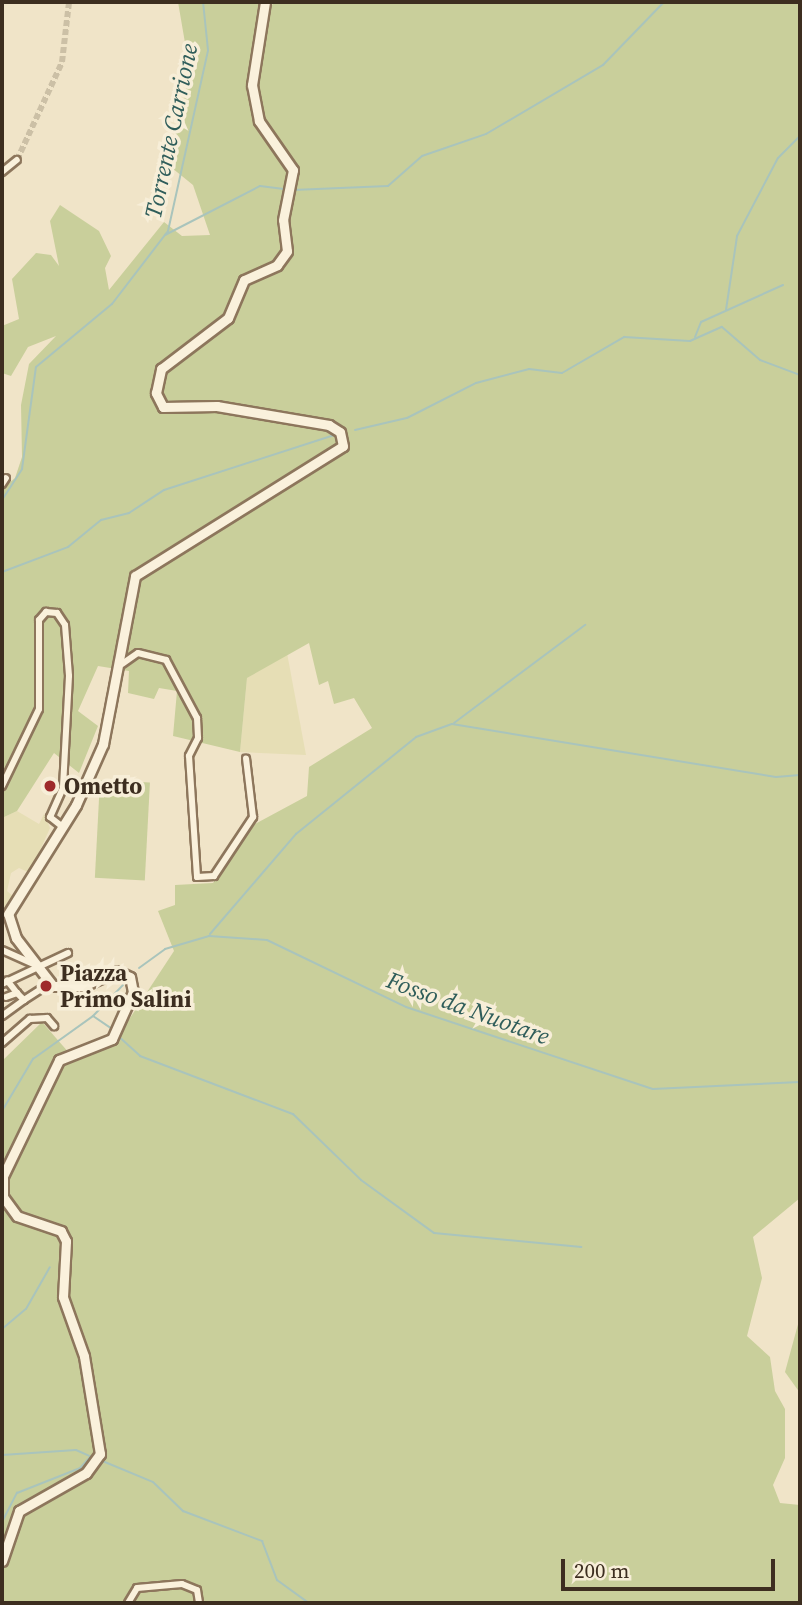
<!DOCTYPE html>
<style>
body{margin:0}
#map{position:relative;width:802px;height:1605px;overflow:hidden;background:#f0e4c8;font-family:"Source Serif 4",serif}
div>[style]{position:absolute}
.farmland>*{inset:0;background:#e6deb5}
.green>*{inset:0;background:#c9cf9b;transform-origin:0 0}
.stream>*{height:2px;margin:-1px;padding:0 1px;transform-origin:1px;border-radius:1px;background:#a9c4bc}
.street-tunnel>*{height:6px;margin-top:-3px;transform-origin:0;background:repeating-linear-gradient(90deg,#ccc0a6 0 6px,transparent 0 9px)}
.roads{filter:drop-shadow(2px 0 #8d765c) drop-shadow(-2px 0 #8d765c) drop-shadow(0 2px #8d765c) drop-shadow(0 -2px #8d765c)}
.street>*{height:6px;margin:-3px;padding:0 3px;transform-origin:3px;border-radius:3px;background:#faf1dc}
.secondary>*{height:9px;margin:-4.5px;padding:0 4.5px;transform-origin:4.5px;border-radius:4.5px;background:#faf1dc}
.dots>*{width:19px;height:19px;translate:-50% -50%;box-sizing:border-box;border:4px solid #f7eed8;border-radius:50%}
span{translate:-50% -50%;white-space:nowrap;text-align:center;line-height:1.15;-webkit-text-stroke:7px #f7eed8;paint-order:stroke}
.poi-label{font-size:23px;color:#3d2e20;font-weight:700}
.left{translate:0 -50%;text-align:left}
.water-label{font-size:24px;color:#2f5d5a;font-style:italic}
.frame{position:absolute;inset:0;border:4px solid #3d2e20;pointer-events:none}
.scale{position:absolute;left:561px;top:1559px;width:214px;height:32px;box-sizing:border-box;border:4px solid #3d2e20;border-top:0;padding-left:9px;font-size:21px;line-height:24px;white-space:nowrap;color:#3d2e20;-webkit-text-stroke:5px #f7eed8;paint-order:stroke}
</style>
<div id="map">
<div class="farmland">
<div style="clip-path:polygon(287px 653px,306px 755px,240px 752px,247px 678px)"></div>
<div style="clip-path:polygon(17px 811px,39px 824px,44px 814px,50px 828px,30px 873px,19px 868px,11px 873px,7px 891px,14px 897px,3px 919px,2px 818px)"></div>
</div>
<div class="green">
<div style="clip-path:polygon(178px 2px,260px 2px,261px 13px,276px 2px,800px 2px,800px 1198px,753px 1237px,762px 1278px,747px 1336px,770px 1357px,775px 1391px,785px 1409px,785px 1458px,773px 1485px,780px 1503px,800px 1505px,800px 1603px,2px 1603px,2px 1061px,42px 1022px,70px 1054px,111px 1047px,174px 951px,158px 911px,175px 905px,175px 885px,213px 883px,255px 824px,307px 796px,309px 767px,372px 728px,354px 698px,334px 704px,328px 681px,319px 685px,309px 643px,247px 678px,240px 752px,173px 736px,177px 691px,159px 688px,154px 699px,128px 693px,129px 671px,98px 666px,78px 711px,98px 726px,79px 773px,54px 753px,17px 811px,2px 818px,2px 489px,15px 478px,22px 457px,21px 405px,29px 364px,56px 336px,28px 347px,11px 376px,2px 373px,2px 326px,19px 319px,12px 279px,36px 253px,51px 255px,59px 266px,50px 221px,60px 205px,99px 231px,111px 256px,105px 268px,109px 290px,164px 222px,182px 236px,210px 235px,193px 185px,172px 168px,170px 155px,190px 72px)"></div>
<div style="left:100px;top:780px;width:50px;height:98px;rotate:3deg"></div>
<div style="clip-path:polygon(800px 1317px,800px 1393px,785px 1372px)"></div>
</div>
<div class="stream">
<div style="left:293px;top:190px;width:95px;rotate:-2.4deg"></div>
<div style="left:388px;top:186px;width:45px;rotate:-41.4deg"></div>
<div style="left:422px;top:156px;width:68px;rotate:-19deg"></div>
<div style="left:486px;top:134px;width:136px;rotate:-30.5deg"></div>
<div style="left:603px;top:65px;width:88px;rotate:-45.9deg"></div>
<div style="left:165px;top:235px;width:107px;rotate:-27.3deg"></div>
<div style="left:260px;top:186px;width:24px;rotate:7deg"></div>
<div style="left:726px;top:310px;width:75px;rotate:-81.5deg"></div>
<div style="left:737px;top:236px;width:88px;rotate:-62.3deg"></div>
<div style="left:778px;top:158px;width:31px;rotate:-45deg"></div>
<div style="left:695px;top:337px;width:16px;rotate:-68deg"></div>
<div style="left:701px;top:322px;width:90px;rotate:-24.3deg"></div>
<div style="left:355px;top:430px;width:53px;rotate:-13deg"></div>
<div style="left:407px;top:418px;width:77px;rotate:-26.9deg"></div>
<div style="left:476px;top:383px;width:55px;rotate:-14.8deg"></div>
<div style="left:529px;top:369px;width:33px;rotate:7deg"></div>
<div style="left:562px;top:373px;width:72px;rotate:-30.1deg"></div>
<div style="left:624px;top:337px;width:66px;rotate:3.5deg"></div>
<div style="left:690px;top:341px;width:35px;rotate:-24deg"></div>
<div style="left:722px;top:327px;width:50px;rotate:41deg"></div>
<div style="left:760px;top:360px;width:43px;rotate:20.6deg"></div>
<div style="left:2px;top:500px;width:37px;rotate:-57deg"></div>
<div style="left:22px;top:469px;width:103px;rotate:-82.2deg"></div>
<div style="left:36px;top:367px;width:99px;rotate:-39.7deg"></div>
<div style="left:112px;top:304px;width:92px;rotate:-52.5deg"></div>
<div style="left:168px;top:231px;width:185px;rotate:-77.5deg"></div>
<div style="left:208px;top:50px;width:48px;rotate:-95.9deg"></div>
<div style="left:2px;top:572px;width:71px;rotate:-20.7deg"></div>
<div style="left:68px;top:547px;width:43px;rotate:-39.3deg"></div>
<div style="left:101px;top:520px;width:29px;rotate:-14deg"></div>
<div style="left:129px;top:513px;width:42px;rotate:-33.3deg"></div>
<div style="left:164px;top:490px;width:179px;rotate:-17.9deg"></div>
<div style="left:454px;top:723px;width:164px;rotate:-36.8deg"></div>
<div style="left:210px;top:934px;width:132px;rotate:-49.3deg"></div>
<div style="left:296px;top:834px;width:154px;rotate:-38.9deg"></div>
<div style="left:416px;top:737px;width:38px;rotate:-20deg"></div>
<div style="left:452px;top:724px;width:328px;rotate:9.3deg"></div>
<div style="left:776px;top:777px;width:24px;rotate:-5deg"></div>
<div style="left:139px;top:968px;width:32px;rotate:-36deg"></div>
<div style="left:165px;top:949px;width:46px;rotate:-16.5deg"></div>
<div style="left:209px;top:936px;width:58px;rotate:3.9deg"></div>
<div style="left:267px;top:940px;width:154px;rotate:25.7deg"></div>
<div style="left:406px;top:1007px;width:260px;rotate:18.4deg"></div>
<div style="left:653px;top:1089px;width:147px;rotate:-2.7deg"></div>
<div style="left:93px;top:1016px;width:22px;rotate:34deg"></div>
<div style="left:117px;top:1035px;width:31px;rotate:42deg"></div>
<div style="left:140px;top:1056px;width:164px;rotate:20.8deg"></div>
<div style="left:293px;top:1114px;width:95px;rotate:44.1deg"></div>
<div style="left:361px;top:1180px;width:90px;rotate:36deg"></div>
<div style="left:434px;top:1233px;width:148px;rotate:5.4deg"></div>
<div style="left:2px;top:1111px;width:61px;rotate:-59.2deg"></div>
<div style="left:33px;top:1059px;width:74px;rotate:-35.6deg"></div>
<div style="left:93px;top:1016px;width:43px;rotate:-45.9deg"></div>
<div style="left:2px;top:1329px;width:31px;rotate:-40deg"></div>
<div style="left:26px;top:1309px;width:48px;rotate:-60.3deg"></div>
<div style="left:2px;top:1455px;width:74px;rotate:-3.9deg"></div>
<div style="left:76px;top:1450px;width:17px;rotate:24deg"></div>
<div style="left:100px;top:1460px;width:57px;rotate:22.5deg"></div>
<div style="left:153px;top:1482px;width:42px;rotate:44deg"></div>
<div style="left:183px;top:1511px;width:85px;rotate:20.8deg"></div>
<div style="left:262px;top:1541px;width:42px;rotate:69deg"></div>
<div style="left:277px;top:1580px;width:39px;rotate:36deg"></div>
<div style="left:2px;top:1522px;width:33px;rotate:-63deg"></div>
<div style="left:17px;top:1493px;width:68px;rotate:-21.6deg"></div>
<div style="left:80px;top:1468px;width:15px;rotate:-48deg"></div>
</div>
<div class="street-tunnel">
<div style="left:17px;top:160px;width:108px;rotate:-65.3deg"></div>
<div style="left:62px;top:62px;width:60px;rotate:-83.3deg"></div>
</div>
<div class="roads">
<div class="street">
<div style="left:2px;top:172px;width:19px;rotate:-39deg"></div>
<div style="left:2px;top:484px;width:7px;rotate:-56deg"></div>
<div style="left:122px;top:664px;width:19px;rotate:-35deg"></div>
<div style="left:138px;top:653px;width:29px;rotate:14deg"></div>
<div style="left:166px;top:660px;width:66px;rotate:61.9deg"></div>
<div style="left:197px;top:718px;width:20px;rotate:87deg"></div>
<div style="left:198px;top:738px;width:20px;rotate:117deg"></div>
<div style="left:189px;top:756px;width:121px;rotate:86.2deg"></div>
<div style="left:197px;top:877px;width:17px;rotate:-3deg"></div>
<div style="left:214px;top:876px;width:71px;rotate:-56.5deg"></div>
<div style="left:253px;top:817px;width:59px;rotate:-96.8deg"></div>
<div style="left:2px;top:786px;width:85px;rotate:-64.3deg"></div>
<div style="left:39px;top:709px;width:89px;rotate:-90deg"></div>
<div style="left:39px;top:620px;width:11px;rotate:-49deg"></div>
<div style="left:46px;top:612px;width:11px;rotate:5deg"></div>
<div style="left:57px;top:613px;width:14px;rotate:56deg"></div>
<div style="left:65px;top:625px;width:51px;rotate:85.5deg"></div>
<div style="left:69px;top:676px;width:112px;rotate:93.1deg"></div>
<div style="left:63px;top:788px;width:32px;rotate:114deg"></div>
<div style="left:50px;top:817px;width:16px;rotate:38deg"></div>
<div style="left:2px;top:950px;width:35px;rotate:24deg"></div>
<div style="left:2px;top:984px;width:73px;rotate:-25.2deg"></div>
<div style="left:17px;top:993px;width:10px;rotate:45deg"></div>
<div style="left:24px;top:1000px;width:30px;rotate:-33deg"></div>
<div style="left:6px;top:997px;width:12px;rotate:-20deg"></div>
<div style="left:17px;top:993px;width:16px;rotate:-128deg"></div>
<div style="left:2px;top:1016px;width:27px;rotate:-36deg"></div>
<div style="left:2px;top:1043px;width:37px;rotate:-41deg"></div>
<div style="left:30px;top:1019px;width:17px;rotate:-3deg"></div>
<div style="left:47px;top:1018px;width:11px;rotate:49deg"></div>
<div style="left:128px;top:1603px;width:17px;rotate:-59deg"></div>
<div style="left:137px;top:1588px;width:45px;rotate:-5.1deg"></div>
<div style="left:182px;top:1584px;width:16px;rotate:22deg"></div>
<div style="left:197px;top:1590px;width:13px;rotate:81deg"></div>
</div>
<div class="secondary">
<div style="left:2px;top:1561px;width:53px;rotate:-71.2deg"></div>
<div style="left:19px;top:1511px;width:77px;rotate:-29.6deg"></div>
<div style="left:86px;top:1473px;width:24px;rotate:-54deg"></div>
<div style="left:100px;top:1454px;width:99px;rotate:-99.3deg"></div>
<div style="left:84px;top:1356px;width:63px;rotate:-109.6deg"></div>
<div style="left:63px;top:1297px;width:56px;rotate:-86.9deg"></div>
<div style="left:66px;top:1241px;width:11px;rotate:-117deg"></div>
<div style="left:61px;top:1231px;width:46px;rotate:-161.2deg"></div>
<div style="left:17px;top:1216px;width:24px;rotate:-126deg"></div>
<div style="left:3px;top:1197px;width:21px;rotate:-90deg"></div>
<div style="left:3px;top:1176px;width:129px;rotate:-64.2deg"></div>
<div style="left:59px;top:1060px;width:57px;rotate:-21.6deg"></div>
<div style="left:112px;top:1039px;width:51px;rotate:-65.9deg"></div>
<div style="left:133px;top:992px;width:15px;rotate:-101deg"></div>
<div style="left:130px;top:977px;width:14px;rotate:-155deg"></div>
<div style="left:117px;top:971px;width:36px;rotate:156deg"></div>
<div style="left:84px;top:986px;width:31px;rotate:180deg"></div>
<div style="left:53px;top:986px;width:61px;rotate:-127.6deg"></div>
<div style="left:16px;top:938px;width:25px;rotate:-108deg"></div>
<div style="left:8px;top:914px;width:128px;rotate:-58deg"></div>
<div style="left:76px;top:805px;width:67px;rotate:-66.1deg"></div>
<div style="left:103px;top:744px;width:171px;rotate:-79.2deg"></div>
<div style="left:135px;top:576px;width:245px;rotate:-32deg"></div>
<div style="left:343px;top:446px;width:14px;rotate:-102deg"></div>
<div style="left:340px;top:432px;width:13px;rotate:-148deg"></div>
<div style="left:329px;top:425px;width:114px;rotate:-170.4deg"></div>
<div style="left:217px;top:406px;width:54px;rotate:178.9deg"></div>
<div style="left:163px;top:407px;width:16px;rotate:-117deg"></div>
<div style="left:156px;top:393px;width:25px;rotate:-78deg"></div>
<div style="left:161px;top:369px;width:84px;rotate:-37.3deg"></div>
<div style="left:228px;top:318px;width:41px;rotate:-67.2deg"></div>
<div style="left:244px;top:280px;width:36px;rotate:-24deg"></div>
<div style="left:277px;top:265px;width:17px;rotate:-54deg"></div>
<div style="left:287px;top:251px;width:31px;rotate:-97deg"></div>
<div style="left:283px;top:220px;width:51px;rotate:-78.7deg"></div>
<div style="left:293px;top:170px;width:60px;rotate:-124.8deg"></div>
<div style="left:259px;top:121px;width:37px;rotate:-101deg"></div>
<div style="left:252px;top:85px;width:84px;rotate:-81.1deg"></div>
</div>
</div>
<div class="dots">
<div style="left:50px;top:786px;background:#9e2a2b"></div>
<div style="left:46px;top:986px;background:#9e2a2b"></div>
</div>
<div class="poi-label">
<span class="left" style="left:64px;top:786px">Ometto</span>
<span class="left" style="left:60px;top:986px">Piazza<br>Primo Salini</span>
</div>
<div class="water-label">
<span style="left:171px;top:131px;rotate:-78deg">Torrente Carrione</span>
<span style="left:468px;top:1008px;rotate:20deg">Fosso da Nuotare</span>
</div>
<div class="frame"></div>
<div class="scale">200 m</div>
</div>
